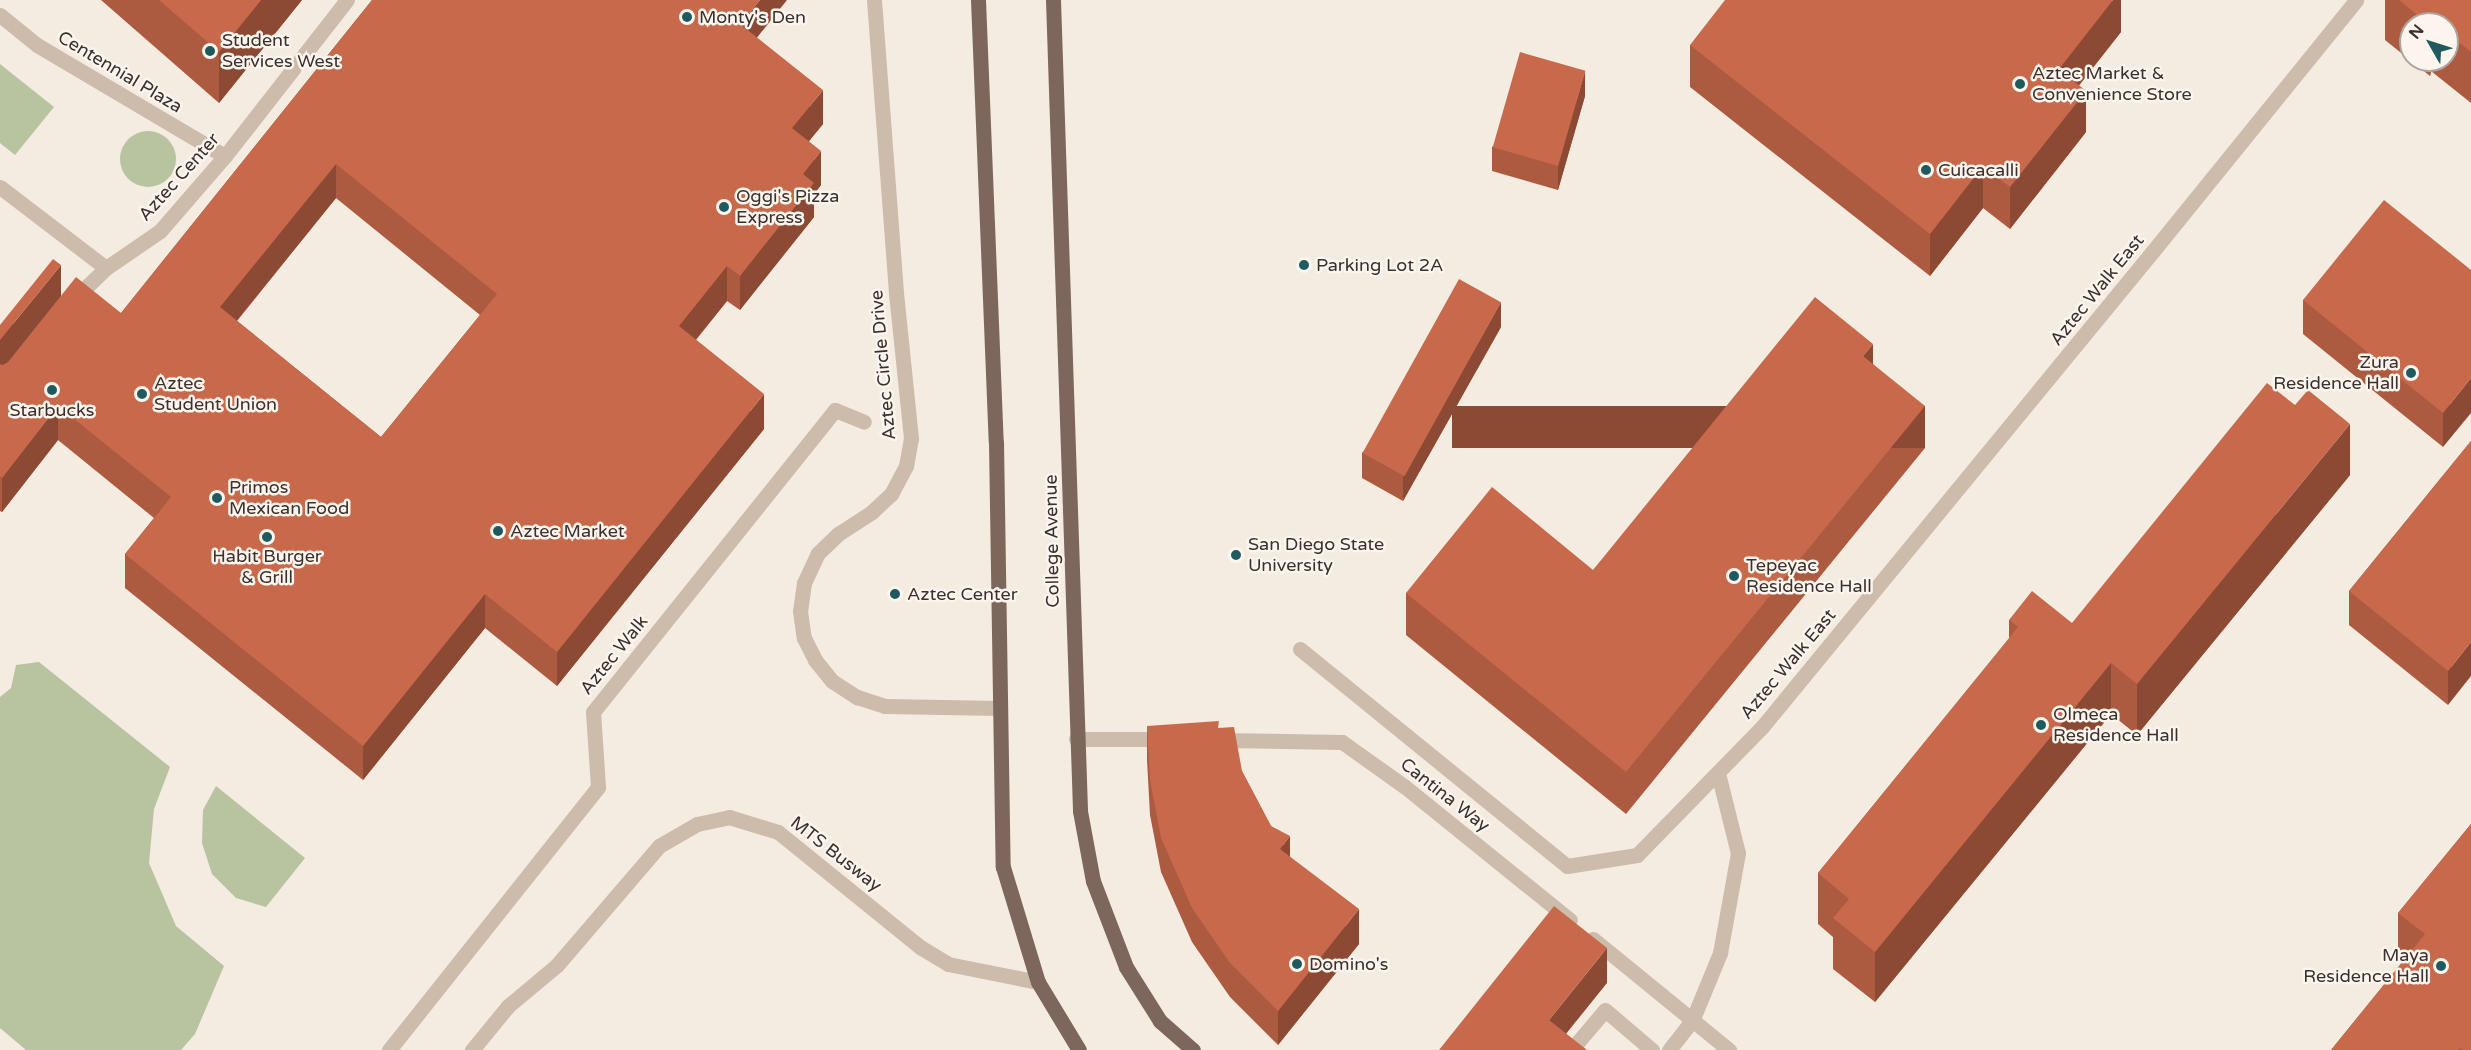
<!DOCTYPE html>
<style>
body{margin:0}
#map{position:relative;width:2471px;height:1050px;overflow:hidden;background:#f4ebe1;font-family:"Varela Round",sans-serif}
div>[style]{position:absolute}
.green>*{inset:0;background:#b8c4a0}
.round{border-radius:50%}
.service>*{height:15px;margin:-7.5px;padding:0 7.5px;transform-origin:7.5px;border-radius:7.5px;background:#cdbbac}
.pedestrian>*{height:15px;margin:-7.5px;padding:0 7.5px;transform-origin:7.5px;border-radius:7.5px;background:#cdbbac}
.minor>*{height:15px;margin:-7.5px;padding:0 7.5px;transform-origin:7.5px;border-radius:7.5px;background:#cdbbac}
.primary>*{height:15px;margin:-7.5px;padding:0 7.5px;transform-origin:7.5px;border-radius:7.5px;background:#7d675c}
.wall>*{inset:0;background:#ac5a40}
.shaded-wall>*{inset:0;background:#8c4a34;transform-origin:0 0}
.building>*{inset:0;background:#c8694b;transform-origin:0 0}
.dots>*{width:16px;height:16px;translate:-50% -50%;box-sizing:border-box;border:3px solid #fbf5ee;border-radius:50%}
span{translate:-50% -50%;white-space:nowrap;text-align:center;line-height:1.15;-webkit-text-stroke:5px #fbf5ee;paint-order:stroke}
.poi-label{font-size:18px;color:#3b302b}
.left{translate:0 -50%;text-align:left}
.right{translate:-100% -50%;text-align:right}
.street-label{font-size:18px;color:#3b302b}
.north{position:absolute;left:2399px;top:12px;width:60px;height:60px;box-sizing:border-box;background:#fbf5ee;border:2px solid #aea6a0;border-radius:50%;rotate:309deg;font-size:16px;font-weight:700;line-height:24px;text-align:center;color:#3b302b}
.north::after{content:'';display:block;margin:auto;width:21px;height:27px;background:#1f5a5e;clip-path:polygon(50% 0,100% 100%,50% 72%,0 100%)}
</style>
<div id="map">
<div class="green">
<div style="clip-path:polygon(0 64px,54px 107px,15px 155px,0 143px)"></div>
<div class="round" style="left:120px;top:131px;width:56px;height:56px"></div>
<div style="clip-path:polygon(39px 662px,170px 767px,154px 809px,149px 863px,176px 926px,224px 966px,195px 1034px,181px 1050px,26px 1050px,0 1028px,0 697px,11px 688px,16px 665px)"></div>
<div style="clip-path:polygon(216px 786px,305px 858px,266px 907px,236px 898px,212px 874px,202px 843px,203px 810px)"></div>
</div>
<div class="service">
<div style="left:874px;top:0;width:294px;rotate:85.7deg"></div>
<div style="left:896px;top:293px;width:146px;rotate:84.1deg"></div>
<div style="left:911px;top:438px;width:28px;rotate:100deg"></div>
<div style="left:906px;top:466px;width:32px;rotate:118deg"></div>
<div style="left:891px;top:494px;width:26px;rotate:137deg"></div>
<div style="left:872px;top:512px;width:40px;rotate:147.1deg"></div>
<div style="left:838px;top:534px;width:28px;rotate:136deg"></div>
<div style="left:818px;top:553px;width:33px;rotate:115deg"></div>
<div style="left:804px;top:583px;width:28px;rotate:98deg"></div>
<div style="left:800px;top:611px;width:27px;rotate:82deg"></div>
<div style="left:804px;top:638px;width:25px;rotate:63deg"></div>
<div style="left:815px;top:660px;width:27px;rotate:51deg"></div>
<div style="left:832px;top:681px;width:30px;rotate:33deg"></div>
<div style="left:857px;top:697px;width:29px;rotate:18deg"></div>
<div style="left:885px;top:706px;width:115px;rotate:1deg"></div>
<div style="left:472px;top:1050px;width:57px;rotate:-50.7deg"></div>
<div style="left:508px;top:1006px;width:64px;rotate:-39.9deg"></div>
<div style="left:557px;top:965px;width:157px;rotate:-49.4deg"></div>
<div style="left:659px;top:846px;width:44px;rotate:-30.1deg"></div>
<div style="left:697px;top:824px;width:33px;rotate:-12deg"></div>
<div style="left:729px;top:817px;width:51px;rotate:17deg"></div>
<div style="left:778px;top:832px;width:183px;rotate:39deg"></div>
<div style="left:920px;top:947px;width:33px;rotate:31deg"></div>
<div style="left:948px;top:964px;width:92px;rotate:11.3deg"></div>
<div style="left:1571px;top:1050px;width:52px;rotate:-49.6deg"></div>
<div style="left:1605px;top:1010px;width:62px;rotate:40.4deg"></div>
<div style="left:1669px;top:1050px;width:37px;rotate:-52deg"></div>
</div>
<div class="pedestrian">
<div style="left:0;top:15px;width:48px;rotate:39deg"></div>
<div style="left:37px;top:45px;width:218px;rotate:30.6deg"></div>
<div style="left:0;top:187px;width:133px;rotate:37.4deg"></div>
<div style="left:74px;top:299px;width:45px;rotate:-44.1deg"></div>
<div style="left:106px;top:268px;width:65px;rotate:-34.4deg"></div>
<div style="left:160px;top:231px;width:99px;rotate:-49.1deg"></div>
<div style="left:225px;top:156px;width:198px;rotate:-52deg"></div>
<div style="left:1300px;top:649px;width:344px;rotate:39.1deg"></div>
<div style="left:1567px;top:866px;width:71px;rotate:-8.9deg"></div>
<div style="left:1637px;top:855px;width:179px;rotate:-45.7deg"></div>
<div style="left:1762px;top:727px;width:616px;rotate:-50.6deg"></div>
<div style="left:2153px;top:251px;width:323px;rotate:-51deg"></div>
<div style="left:1718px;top:773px;width:82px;rotate:76deg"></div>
<div style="left:389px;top:1050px;width:336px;rotate:-51.5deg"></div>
<div style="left:598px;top:787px;width:75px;rotate:-93.8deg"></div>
<div style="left:593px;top:712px;width:387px;rotate:-51.3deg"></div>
<div style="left:835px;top:410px;width:31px;rotate:22deg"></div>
</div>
<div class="minor">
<div style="left:1076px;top:739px;width:90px"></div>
<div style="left:1217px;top:740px;width:125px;rotate:0.9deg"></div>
<div style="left:1342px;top:742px;width:76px;rotate:35.4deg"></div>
<div style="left:1404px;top:786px;width:213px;rotate:38.9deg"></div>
<div style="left:1593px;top:939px;width:176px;rotate:39.2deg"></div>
<div style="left:1692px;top:1021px;width:74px;rotate:-67.6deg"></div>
<div style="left:1720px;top:953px;width:102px;rotate:-79.8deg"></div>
</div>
<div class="primary">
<div style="left:978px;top:0;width:442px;rotate:87.7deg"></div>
<div style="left:996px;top:442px;width:425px;rotate:89.1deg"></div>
<div style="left:1003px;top:867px;width:120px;rotate:73.1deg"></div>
<div style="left:1038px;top:982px;width:79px;rotate:58.9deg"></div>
<div style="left:1053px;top:0;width:811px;rotate:88.09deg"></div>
<div style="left:1080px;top:811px;width:71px;rotate:79.5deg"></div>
<div style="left:1093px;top:881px;width:92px;rotate:69deg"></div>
<div style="left:1126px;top:967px;width:64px;rotate:57.8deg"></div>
<div style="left:1160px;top:1021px;width:44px;rotate:41.3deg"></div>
</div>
<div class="wall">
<div style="clip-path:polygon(101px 0,302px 0,219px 103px)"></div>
<div style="clip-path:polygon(evenodd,372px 0,757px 38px,823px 124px,809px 141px,821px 185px,814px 194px,814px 217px,740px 310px,727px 301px,696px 340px,764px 429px,557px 686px,485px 628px,363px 780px,125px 588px,125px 554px,154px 518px,58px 440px,2px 512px,0 511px,0 325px,121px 313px,372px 0,336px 198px,480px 315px,381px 437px,237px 321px,336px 198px)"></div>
<div style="clip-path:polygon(2121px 0,2121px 32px,2079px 85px,2086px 132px,2010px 229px,1983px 208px,1930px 276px,1690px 87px,1690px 45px)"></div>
<div style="clip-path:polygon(evenodd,2385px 0,2471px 0,2471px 103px,2431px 71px,2430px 76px,2385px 40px,2385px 0,2411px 24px,2447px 24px,2447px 60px,2411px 60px,2411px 24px)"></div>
<div style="clip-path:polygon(1585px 96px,1558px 190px,1492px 171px,1492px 147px)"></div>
<div style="clip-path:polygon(2471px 270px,2443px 447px,2303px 334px,2303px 300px)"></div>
<div style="clip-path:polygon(1501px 327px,1403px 501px,1362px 478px,1362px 453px)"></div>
<div style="clip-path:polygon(1873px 364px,1925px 448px,1626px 814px,1406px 635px,1406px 593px,1593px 570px)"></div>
<div style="clip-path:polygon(2471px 441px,2448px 705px,2349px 625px,2349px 591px)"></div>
<div style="clip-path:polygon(2350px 475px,2137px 735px,2111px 714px,1875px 1002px,1833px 969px,1833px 937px,1818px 924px,1818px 873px,2009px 639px,2009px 620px,2072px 623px)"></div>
<div style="clip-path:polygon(1147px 726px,1219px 728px,1271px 826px,1290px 857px,1359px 944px,1278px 1045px,1230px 997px,1192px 942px,1161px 872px,1150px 815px,1147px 760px)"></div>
<div style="clip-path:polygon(2471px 824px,2471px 1050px,2331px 1050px,2404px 960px,2398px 955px,2398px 913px)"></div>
</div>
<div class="shaded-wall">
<div style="clip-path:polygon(261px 0,302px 0,219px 103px,219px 52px)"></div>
<div style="clip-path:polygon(760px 0,787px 0,740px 59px,740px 24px)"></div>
<div style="clip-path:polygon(2113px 0,2121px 0,2121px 32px,2059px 111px,2059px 69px)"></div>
<div style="clip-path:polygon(2430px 60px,2431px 60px,2431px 71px,2430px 76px)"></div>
<div style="clip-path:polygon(1585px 71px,1585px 96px,1558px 190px,1558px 165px)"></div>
<div style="clip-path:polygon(823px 90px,823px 124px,792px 162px,792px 128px)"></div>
<div style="clip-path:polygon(2086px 91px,2086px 132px,2010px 229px,2010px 187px)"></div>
<div style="clip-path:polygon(821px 151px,821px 185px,814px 194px,814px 217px,740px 310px,740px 276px,803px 174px)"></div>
<div style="clip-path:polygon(336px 164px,336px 198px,220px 341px,220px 307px)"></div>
<div style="clip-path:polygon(1983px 166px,1983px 208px,1930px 276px,1930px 234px)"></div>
<div style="clip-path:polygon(61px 265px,61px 299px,0 374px,0 340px)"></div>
<div style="clip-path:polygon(727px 266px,727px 301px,679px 360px,679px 326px)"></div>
<div style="clip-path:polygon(1501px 302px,1501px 327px,1403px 501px,1403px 476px)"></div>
<div style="clip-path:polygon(1873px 344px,1873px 386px,1863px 356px)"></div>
<div style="clip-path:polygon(2471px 378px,2471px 413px,2443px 447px,2443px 413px)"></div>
<div style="clip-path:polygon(764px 394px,764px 429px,557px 686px,557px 652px)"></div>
<div style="clip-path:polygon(58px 406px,58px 440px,2px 512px,2px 478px)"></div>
<div style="left:1925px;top:406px;width:42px;height:473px;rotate:90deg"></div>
<div style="clip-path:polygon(2350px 424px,2350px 475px,2137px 735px,2137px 684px)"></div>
<div style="clip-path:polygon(485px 594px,485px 628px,363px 780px,363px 746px)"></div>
<div style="clip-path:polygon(2471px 642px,2471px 676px,2448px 705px,2448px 671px)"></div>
<div style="clip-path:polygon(2111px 663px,2111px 714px,1875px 1002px,1875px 952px)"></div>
<div style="clip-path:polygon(1290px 836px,1290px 870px,1280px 849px)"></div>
<div style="clip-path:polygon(1359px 909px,1359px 944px,1278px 1045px,1278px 1011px)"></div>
<div style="clip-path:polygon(1607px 948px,1607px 983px,1553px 1050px,1549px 1020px)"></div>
</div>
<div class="building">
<div style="clip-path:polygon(159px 0,261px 0,219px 52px)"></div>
<div style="clip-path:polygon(evenodd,372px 0,760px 0,740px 24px,823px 90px,792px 128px,821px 151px,803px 174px,814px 183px,740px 276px,727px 266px,679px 326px,764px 394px,557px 652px,485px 594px,363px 746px,125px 554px,171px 497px,58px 406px,2px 478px,0 476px,0 364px,3px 365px,8px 362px,76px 277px,121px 313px,372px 0,336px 164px,497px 294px,381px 437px,220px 307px,336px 164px)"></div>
<div style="clip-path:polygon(1725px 0,2113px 0,2059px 69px,2086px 91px,2010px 187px,1983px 166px,1930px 234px,1690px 45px)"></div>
<div style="clip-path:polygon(2399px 0,2471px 0,2471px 52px,2447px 33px,2447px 24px,2436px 24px,2431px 20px,2430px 24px,2428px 24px)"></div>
<div style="left:1520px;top:52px;width:68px;height:99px;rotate:16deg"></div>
<div style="clip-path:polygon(2384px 200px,2471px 270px,2471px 378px,2443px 413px,2303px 300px)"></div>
<div style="clip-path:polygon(53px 259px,61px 265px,0 340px,0 325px)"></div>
<div style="left:1459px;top:279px;width:48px;height:199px;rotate:29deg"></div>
<div style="clip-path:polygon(1815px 297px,1873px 344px,1863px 356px,1925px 406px,1626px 772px,1406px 593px,1492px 487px,1593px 570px)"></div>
<div style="clip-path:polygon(2267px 383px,2295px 405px,2308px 390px,2350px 424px,2137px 684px,2111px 663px,1875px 952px,1833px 918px,1849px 899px,1818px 873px,2018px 627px,2009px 620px,2032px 591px,2072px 623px)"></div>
<div style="clip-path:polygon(2471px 441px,2471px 642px,2448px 671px,2349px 591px)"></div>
<div style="clip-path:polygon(1219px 721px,1218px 728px,1234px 727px,1242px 771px,1271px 826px,1290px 836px,1280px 849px,1359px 909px,1278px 1011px,1230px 963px,1192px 908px,1161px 838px,1150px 780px,1147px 726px)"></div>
<div style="clip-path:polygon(2471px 824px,2471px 1050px,2463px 1050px,2460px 1048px,2458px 1050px,2331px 1050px,2425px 934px,2398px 913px)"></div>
<div style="clip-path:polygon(1554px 906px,1607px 948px,1549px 1020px,1587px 1050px,1439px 1050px)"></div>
</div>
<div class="dots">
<div style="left:687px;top:17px;background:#1f5a5e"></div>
<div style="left:210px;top:51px;background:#1f5a5e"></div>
<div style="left:2020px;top:84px;background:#1f5a5e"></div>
<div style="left:1926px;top:170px;background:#1f5a5e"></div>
<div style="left:724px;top:207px;background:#1f5a5e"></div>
<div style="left:1304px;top:265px;background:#1f5a5e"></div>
<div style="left:2411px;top:373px;background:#1f5a5e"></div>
<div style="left:52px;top:390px;background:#1f5a5e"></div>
<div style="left:142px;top:394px;background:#1f5a5e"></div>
<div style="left:217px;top:498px;background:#1f5a5e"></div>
<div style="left:498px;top:531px;background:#1f5a5e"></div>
<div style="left:267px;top:537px;background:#1f5a5e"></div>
<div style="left:1236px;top:555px;background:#1f5a5e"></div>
<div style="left:1734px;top:576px;background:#1f5a5e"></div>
<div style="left:895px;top:594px;background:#1f5a5e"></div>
<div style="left:2041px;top:725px;background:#1f5a5e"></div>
<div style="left:1297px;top:964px;background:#1f5a5e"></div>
<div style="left:2441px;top:966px;background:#1f5a5e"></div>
</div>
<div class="poi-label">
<span class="left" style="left:699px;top:17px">Monty's Den</span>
<span class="left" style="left:222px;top:51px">Student<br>Services West</span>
<span class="left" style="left:2032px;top:84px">Aztec Market &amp;<br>Convenience Store</span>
<span class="left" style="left:1938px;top:170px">Cuicacalli</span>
<span class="left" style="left:736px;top:207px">Oggi's Pizza<br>Express</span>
<span class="left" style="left:1316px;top:265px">Parking Lot 2A</span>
<span class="right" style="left:2399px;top:373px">Zura<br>Residence Hall</span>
<span class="left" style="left:154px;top:394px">Aztec<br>Student Union</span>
<span style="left:52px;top:410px">Starbucks</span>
<span class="left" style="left:229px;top:498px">Primos<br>Mexican Food</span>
<span class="left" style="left:510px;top:531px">Aztec Market</span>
<span class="left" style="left:1248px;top:555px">San Diego State<br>University</span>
<span style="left:267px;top:567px">Habit Burger<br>&amp; Grill</span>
<span class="left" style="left:1746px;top:576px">Tepeyac<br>Residence Hall</span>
<span class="left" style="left:907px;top:594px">Aztec Center</span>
<span class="left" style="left:2053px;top:725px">Olmeca<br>Residence Hall</span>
<span class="right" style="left:2429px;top:966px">Maya<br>Residence Hall</span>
<span class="left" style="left:1309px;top:964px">Domino's</span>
</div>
<div class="street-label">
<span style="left:120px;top:72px;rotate:31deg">Centennial Plaza</span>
<span style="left:179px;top:177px;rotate:-48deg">Aztec Center</span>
<span style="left:2097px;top:290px;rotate:-51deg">Aztec Walk East</span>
<span style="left:883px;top:365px;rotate:-95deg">Aztec Circle Drive</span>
<span style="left:1052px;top:541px;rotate:-91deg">College Avenue</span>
<span style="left:614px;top:655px;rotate:-51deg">Aztec Walk</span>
<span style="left:1788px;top:664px;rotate:-50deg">Aztec Walk East</span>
<span style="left:1445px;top:795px;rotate:38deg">Cantina Way</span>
<span style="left:836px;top:854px;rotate:38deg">MTS Busway</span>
</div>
<div class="north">N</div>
</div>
